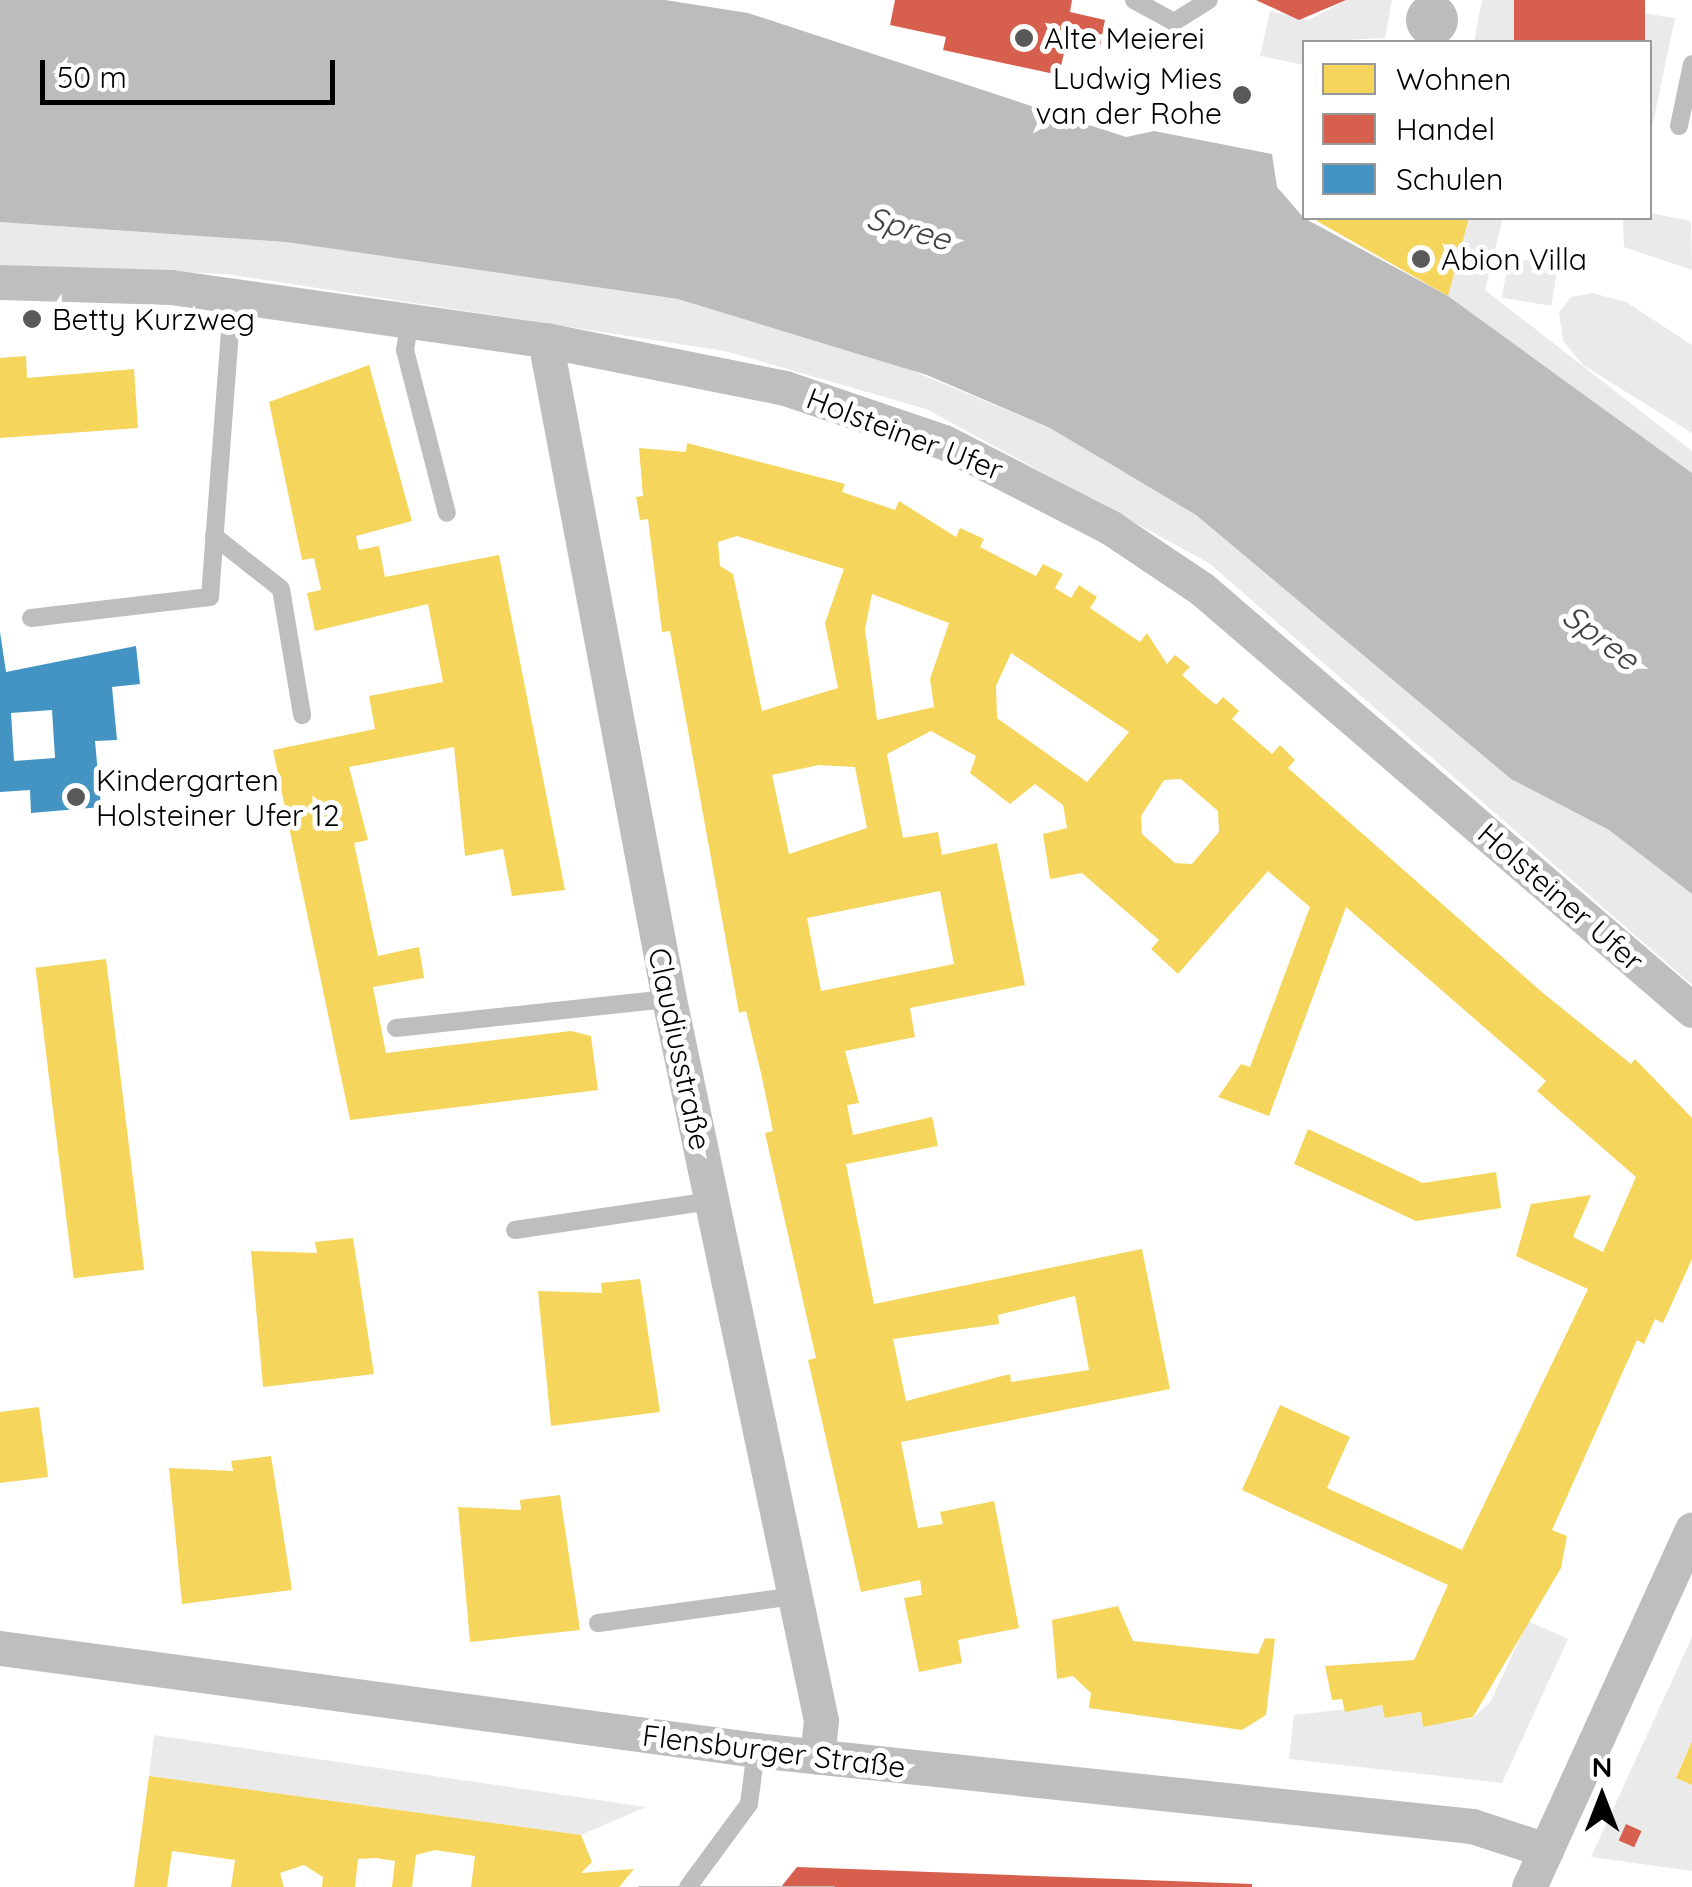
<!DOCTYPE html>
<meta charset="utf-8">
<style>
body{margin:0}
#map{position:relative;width:1692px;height:1887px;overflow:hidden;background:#fff;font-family:Quicksand,sans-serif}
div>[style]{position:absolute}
.green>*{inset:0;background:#eaeaea;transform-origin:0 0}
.water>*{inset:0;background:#bcbcbc}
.round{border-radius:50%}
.homes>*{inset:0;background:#f6d55c;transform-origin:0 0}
.shops>*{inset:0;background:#d6604d;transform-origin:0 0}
.schools>*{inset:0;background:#4393c3}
.service>*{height:18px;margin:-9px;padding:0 9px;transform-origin:9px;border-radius:9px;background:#bebebe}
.minor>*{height:35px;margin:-17.5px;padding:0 17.5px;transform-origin:17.5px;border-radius:17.5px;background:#bebebe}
.tram>*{height:2.5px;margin:-1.25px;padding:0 1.25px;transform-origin:1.25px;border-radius:1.25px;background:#bdbdbd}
.dots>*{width:28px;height:28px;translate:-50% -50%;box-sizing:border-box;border:5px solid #fff;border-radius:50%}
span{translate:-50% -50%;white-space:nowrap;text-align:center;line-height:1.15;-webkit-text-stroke:10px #fff;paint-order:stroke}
.poi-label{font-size:30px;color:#000}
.left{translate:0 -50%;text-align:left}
.right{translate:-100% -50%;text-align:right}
.street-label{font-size:30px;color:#000}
.water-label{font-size:32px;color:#414141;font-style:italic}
.legend{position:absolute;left:1302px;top:40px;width:350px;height:180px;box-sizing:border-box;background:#fff;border:2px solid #999;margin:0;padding:12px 18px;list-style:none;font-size:30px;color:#000}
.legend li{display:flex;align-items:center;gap:20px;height:50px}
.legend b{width:50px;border:2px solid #999}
.north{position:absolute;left:1552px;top:1747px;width:100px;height:100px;-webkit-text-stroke:8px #fff;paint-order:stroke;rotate:0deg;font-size:28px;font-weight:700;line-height:40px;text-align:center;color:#000}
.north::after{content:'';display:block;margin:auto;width:35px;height:45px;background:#000;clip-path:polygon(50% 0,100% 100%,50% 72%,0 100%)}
.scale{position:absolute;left:40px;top:60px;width:295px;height:45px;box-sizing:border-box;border:5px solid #000;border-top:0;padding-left:12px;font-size:30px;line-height:35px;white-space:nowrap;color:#000;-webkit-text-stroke:8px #fff;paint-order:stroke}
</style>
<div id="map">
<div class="green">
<div style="clip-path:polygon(1346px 0,1392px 0,1385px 38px,1304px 42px,1304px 65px,1260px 56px,1270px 11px,1309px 20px)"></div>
<div style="clip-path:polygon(1482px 0,1514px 0,1520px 42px,1474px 42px)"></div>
<div style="clip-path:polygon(1643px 13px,1675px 18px,1651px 132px,1650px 42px,1634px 42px)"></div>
<div style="clip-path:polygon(1650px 213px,1691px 221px,1692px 270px,1624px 247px,1623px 218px)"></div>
<div style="clip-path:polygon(1469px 218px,1503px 218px,1485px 290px,1692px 451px,1692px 473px,1448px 296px)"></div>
<div style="clip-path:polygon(0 222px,286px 242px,678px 299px,877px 356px,1050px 428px,1196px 515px,1511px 779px,1609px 830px,1692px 894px,1692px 985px,1209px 563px,926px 409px,725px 351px,226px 274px,0 265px)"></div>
<div style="left:1509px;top:257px;width:50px;height:41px;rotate:10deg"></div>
<div style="clip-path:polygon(1592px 293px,1626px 302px,1692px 345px,1692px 433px,1583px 365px,1563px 341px,1559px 312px,1571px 297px)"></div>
<div style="clip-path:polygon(1528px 1621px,1568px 1639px,1502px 1783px,1289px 1759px,1294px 1715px,1382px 1705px,1386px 1718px,1421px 1712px,1423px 1726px,1473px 1718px,1491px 1701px)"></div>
<div style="clip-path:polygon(1692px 1637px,1692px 1741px,1676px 1777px,1692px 1785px,1692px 1871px,1591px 1857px)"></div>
<div style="clip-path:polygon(154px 1735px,646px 1807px,581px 1835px,149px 1776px)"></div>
</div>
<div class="water">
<div class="round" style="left:1406px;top:-6px;width:52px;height:52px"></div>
<div style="clip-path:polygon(0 0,665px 0,748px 13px,1126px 137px,1154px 131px,1272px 154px,1277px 187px,1304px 218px,1448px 296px,1692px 473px,1692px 894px,1609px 830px,1511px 779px,1196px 515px,1050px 428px,927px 375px,678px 299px,286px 242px,0 222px)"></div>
</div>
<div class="homes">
<div style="clip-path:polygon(1318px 218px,1469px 218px,1448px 296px,1317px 221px)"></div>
<div style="clip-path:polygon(26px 356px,27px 378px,134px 369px,138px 428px,0 438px,0 358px)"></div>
<div style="clip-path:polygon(369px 365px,412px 521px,356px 536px,359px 550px,379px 546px,385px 577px,499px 555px,565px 890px,512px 896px,503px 849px,465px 856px,454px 747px,349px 767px,368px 840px,354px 843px,378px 956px,419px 947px,424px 978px,373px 987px,386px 1053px,571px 1031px,591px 1036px,598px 1090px,350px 1120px,273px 750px,375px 729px,369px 696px,443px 682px,428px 604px,315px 631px,307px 593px,321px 590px,314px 558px,302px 560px,269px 402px)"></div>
<div style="clip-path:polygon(evenodd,687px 443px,845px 484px,842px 492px,895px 510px,899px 501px,956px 537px,960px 528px,984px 539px,980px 547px,1036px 576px,1043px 564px,1063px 574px,1055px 588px,1071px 598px,1079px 585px,1097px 597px,1090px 608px,1140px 642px,1147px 633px,1167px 664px,1175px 655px,1190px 667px,1182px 675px,1203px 694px,1216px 705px,1223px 697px,1239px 711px,1232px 719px,1272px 754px,1280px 745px,1295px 760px,1288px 768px,1543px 993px,1631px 1064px,1635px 1059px,1692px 1118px,1692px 1259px,1663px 1323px,1655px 1319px,1644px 1344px,1637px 1340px,1552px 1530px,1567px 1536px,1561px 1568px,1473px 1717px,1423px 1727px,1421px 1712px,1385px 1718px,1382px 1705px,1345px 1712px,1342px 1699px,1332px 1700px,1325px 1666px,1414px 1660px,1448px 1585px,1242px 1490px,1280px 1405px,1350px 1437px,1327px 1488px,1462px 1550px,1588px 1289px,1516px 1256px,1531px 1204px,1591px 1195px,1573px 1237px,1603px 1252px,1636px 1177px,1537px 1091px,1546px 1081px,1346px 907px,1269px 1116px,1218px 1097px,1241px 1064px,1250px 1067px,1310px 907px,1268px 871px,1178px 974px,1151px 949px,1159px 940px,1082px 873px,1050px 879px,1043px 834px,1067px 828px,1063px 805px,1035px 784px,1010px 804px,970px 773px,976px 756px,931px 731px,887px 754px,903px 838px,938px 832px,942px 855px,997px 843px,1025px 985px,910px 1008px,915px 1037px,845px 1051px,859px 1103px,847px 1105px,853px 1135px,932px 1117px,938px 1146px,846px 1164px,874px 1304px,1142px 1249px,1170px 1389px,901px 1442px,918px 1528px,943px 1524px,940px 1512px,994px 1501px,1019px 1628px,958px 1640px,962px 1663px,919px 1672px,904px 1598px,922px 1595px,920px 1580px,861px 1592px,808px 1360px,816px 1358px,765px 1133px,773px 1131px,761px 1073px,746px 1011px,739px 1013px,670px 631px,662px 632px,648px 519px,640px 520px,636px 497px,643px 496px,639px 448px,686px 452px,687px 443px,737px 536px,844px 569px,825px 623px,838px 688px,762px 711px,733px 574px,720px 566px,718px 542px,737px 536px,687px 443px,872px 594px,949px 623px,930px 679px,934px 707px,877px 720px,865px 629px,872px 594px,687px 443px,1011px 653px,1129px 732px,1087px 782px,997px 718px,996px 686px,1011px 653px,687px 443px,819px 765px,855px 767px,867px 828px,789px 854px,772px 775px,819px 765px,687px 443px,1181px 779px,1218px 811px,1219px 832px,1192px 864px,1175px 863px,1142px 834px,1141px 816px,1164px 780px,1181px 779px,687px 443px,940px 891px,954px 964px,821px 991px,807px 918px,940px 891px,687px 443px,1075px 1296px,1089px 1370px,1011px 1382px,1010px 1374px,906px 1401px,893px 1339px,999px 1324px,998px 1315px,1075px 1296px)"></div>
<div style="left:106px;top:959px;width:313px;height:71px;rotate:83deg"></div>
<div style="clip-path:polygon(1308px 1129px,1423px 1183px,1496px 1172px,1501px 1208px,1416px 1221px,1294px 1164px)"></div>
<div style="clip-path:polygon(353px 1238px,374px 1374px,263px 1387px,251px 1251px,317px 1253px,315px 1242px)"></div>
<div style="clip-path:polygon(640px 1279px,660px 1412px,551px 1426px,538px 1291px,602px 1293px,601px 1283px)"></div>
<div style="clip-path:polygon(39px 1407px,48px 1477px,0 1483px,0 1412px)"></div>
<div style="clip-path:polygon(271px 1456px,292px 1590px,182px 1604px,169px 1468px,233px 1471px,231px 1461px)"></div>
<div style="clip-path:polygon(560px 1495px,580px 1630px,470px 1642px,458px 1507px,521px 1510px,520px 1500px)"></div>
<div style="clip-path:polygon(1118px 1606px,1133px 1641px,1258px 1654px,1265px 1638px,1275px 1639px,1266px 1715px,1242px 1730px,1089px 1708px,1091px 1693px,1073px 1676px,1057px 1679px,1052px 1620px)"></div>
<div style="clip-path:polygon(1692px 1741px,1692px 1785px,1676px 1778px)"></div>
<div style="clip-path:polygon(149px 1776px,581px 1835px,592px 1862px,581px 1873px,634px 1869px,619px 1887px,471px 1887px,475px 1856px,435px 1850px,416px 1855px,412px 1887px,392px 1887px,395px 1861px,376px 1858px,358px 1859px,355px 1887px,322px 1887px,323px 1877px,304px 1865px,280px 1873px,284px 1887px,231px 1887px,235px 1860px,172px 1851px,167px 1887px,134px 1887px)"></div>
</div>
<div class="shops">
<div style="clip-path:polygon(895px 0,1072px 0,1070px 12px,1105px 20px,1100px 46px,1067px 40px,1059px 75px,943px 50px,946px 37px,890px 25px)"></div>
<div style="clip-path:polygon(1256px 0,1346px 0,1299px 20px)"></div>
<div style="left:1514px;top:0;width:131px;height:42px"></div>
<div style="left:1626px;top:1824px;width:17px;height:18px;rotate:24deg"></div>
<div style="clip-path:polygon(797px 1867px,1252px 1884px,1252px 1887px,781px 1887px)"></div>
</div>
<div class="schools">
<div style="clip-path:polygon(evenodd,0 632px,6px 672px,136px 646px,140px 684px,112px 687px,117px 740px,95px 741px,101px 807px,31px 813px,30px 790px,0 792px,0 632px,52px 710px,55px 758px,14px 761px,11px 713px,52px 710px)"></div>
</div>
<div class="service">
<div style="left:1134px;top:0;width:46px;rotate:28.8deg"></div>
<div style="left:1174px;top:22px;width:41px;rotate:-32.2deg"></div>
<div style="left:1679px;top:126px;width:63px;rotate:-78.2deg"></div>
<div style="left:410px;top:319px;width:31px;rotate:99deg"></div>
<div style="left:405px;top:350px;width:168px;rotate:75.6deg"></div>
<div style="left:214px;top:536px;width:85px;rotate:38.3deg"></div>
<div style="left:281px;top:589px;width:128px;rotate:80.5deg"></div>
<div style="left:31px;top:618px;width:180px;rotate:-6.7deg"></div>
<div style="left:210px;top:597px;width:304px;rotate:-85.7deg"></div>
<div style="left:396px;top:1028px;width:275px;rotate:-6.1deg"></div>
<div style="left:515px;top:1230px;width:199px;rotate:-8.4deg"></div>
<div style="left:598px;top:1623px;width:198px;rotate:-7.8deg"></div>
<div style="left:688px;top:1887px;width:103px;rotate:-53.7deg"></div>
<div style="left:749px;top:1804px;width:54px;rotate:-82.6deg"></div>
</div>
<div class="minor">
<div style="left:0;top:282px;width:171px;rotate:1.7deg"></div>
<div style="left:171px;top:287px;width:378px;rotate:8.1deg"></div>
<div style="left:545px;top:340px;width:245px;rotate:11.3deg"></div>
<div style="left:785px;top:388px;width:168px;rotate:18.8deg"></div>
<div style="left:944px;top:442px;width:188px;rotate:27.2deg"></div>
<div style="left:1111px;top:528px;width:110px;rotate:33.8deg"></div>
<div style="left:1202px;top:589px;width:646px;rotate:40.67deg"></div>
<div style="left:545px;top:340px;width:671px;rotate:79.34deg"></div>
<div style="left:669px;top:999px;width:737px;rotate:78.1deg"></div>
<div style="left:821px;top:1720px;width:37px;rotate:96deg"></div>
<div style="left:0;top:1648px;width:763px;rotate:7.68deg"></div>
<div style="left:756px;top:1750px;width:720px;rotate:6.06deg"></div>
<div style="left:1472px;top:1826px;width:78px;rotate:18deg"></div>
<div style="left:1529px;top:1887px;width:393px;rotate:-65.5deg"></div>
</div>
<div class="tram">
<div style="left:639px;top:1887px;width:195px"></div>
</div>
<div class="dots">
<div style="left:1024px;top:38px;background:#595959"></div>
<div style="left:1242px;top:95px;background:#595959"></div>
<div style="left:1421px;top:259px;background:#595959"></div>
<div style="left:32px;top:319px;background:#595959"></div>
<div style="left:76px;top:797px;background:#595959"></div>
</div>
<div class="poi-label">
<span class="left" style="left:1044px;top:38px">Alte Meierei</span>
<span class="right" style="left:1222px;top:95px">Ludwig Mies<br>van der Rohe</span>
<span class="left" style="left:1441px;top:259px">Abion Villa</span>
<span class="left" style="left:52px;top:319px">Betty Kurzweg</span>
<span class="left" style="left:96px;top:797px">Kindergarten<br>Holsteiner Ufer 12</span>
</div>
<div class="street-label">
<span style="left:905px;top:434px;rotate:21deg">Holsteiner Ufer</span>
<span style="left:1561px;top:897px;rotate:41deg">Holsteiner Ufer</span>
<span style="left:680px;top:1049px;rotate:78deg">Claudiusstraße</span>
<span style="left:774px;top:1751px;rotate:7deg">Flensburger Straße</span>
</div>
<div class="water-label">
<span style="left:909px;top:228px;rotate:16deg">Spree</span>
<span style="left:1601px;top:637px;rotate:37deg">Spree</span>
</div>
<ul class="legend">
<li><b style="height:28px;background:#f6d55c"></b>Wohnen</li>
<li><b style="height:28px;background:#d6604d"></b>Handel</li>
<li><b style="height:28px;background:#4393c3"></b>Schulen</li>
</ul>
<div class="north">N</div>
<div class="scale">50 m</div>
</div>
